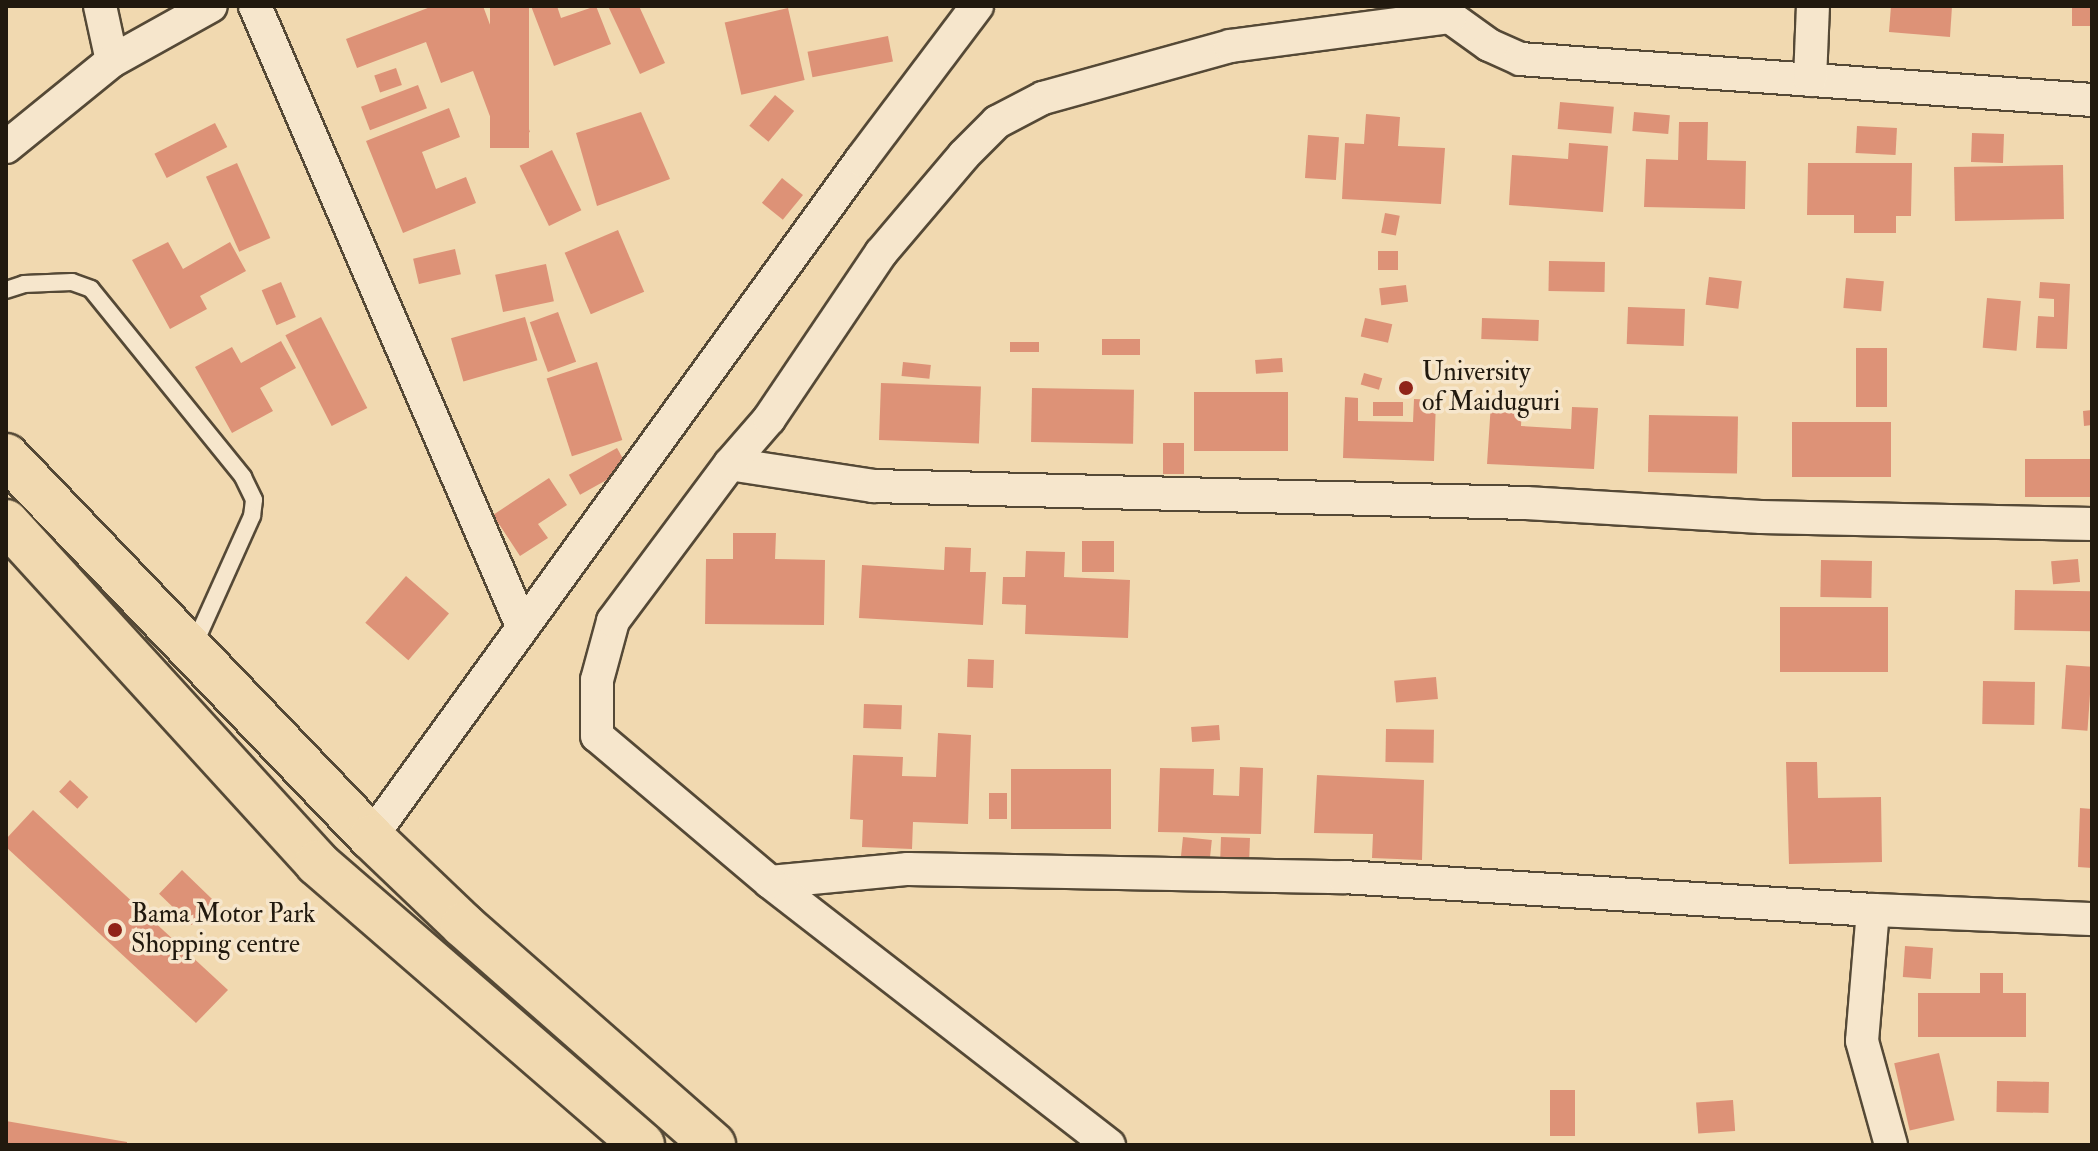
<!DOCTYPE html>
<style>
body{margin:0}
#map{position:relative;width:2098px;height:1151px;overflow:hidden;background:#f1d9b0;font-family:"IM FELL Double Pica",serif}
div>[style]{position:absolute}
.building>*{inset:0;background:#dd9277;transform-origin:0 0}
.roads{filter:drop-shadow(2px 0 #554936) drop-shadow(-2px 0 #554936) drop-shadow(0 2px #554936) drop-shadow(0 -2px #554936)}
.service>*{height:16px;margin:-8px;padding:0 8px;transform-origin:8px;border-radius:8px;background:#f6e6cc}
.minor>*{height:32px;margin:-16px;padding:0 16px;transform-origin:16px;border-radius:16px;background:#f6e6cc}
.trunk>*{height:44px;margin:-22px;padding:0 22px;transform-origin:22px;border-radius:22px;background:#f1d9b0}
.dots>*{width:22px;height:22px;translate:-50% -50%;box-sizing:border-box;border:4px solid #f6e6cc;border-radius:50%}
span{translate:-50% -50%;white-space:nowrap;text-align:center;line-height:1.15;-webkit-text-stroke:7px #f6e6cc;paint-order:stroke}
.poi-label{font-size:26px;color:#21190e}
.left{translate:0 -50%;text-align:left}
.frame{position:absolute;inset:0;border:8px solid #21190e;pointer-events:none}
</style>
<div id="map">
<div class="building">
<div style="clip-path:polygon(433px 6px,483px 6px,530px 132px,500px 143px,473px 71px,441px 83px,426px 42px,357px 68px,346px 39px)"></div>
<div style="left:490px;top:6px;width:39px;height:142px"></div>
<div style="clip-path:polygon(531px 6px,557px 6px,561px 18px,596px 6px,611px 44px,554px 66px)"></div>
<div style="clip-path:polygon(608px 6px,639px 6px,665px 63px,640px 74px)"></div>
<div style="clip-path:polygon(1891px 6px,1952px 6px,1950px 37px,1889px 32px)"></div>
<div style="left:2072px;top:6px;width:20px;height:20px"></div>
<div style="left:788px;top:8px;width:74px;height:65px;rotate:77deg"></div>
<div style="left:888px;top:36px;width:26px;height:82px;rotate:79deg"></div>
<div style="left:396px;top:68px;width:18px;height:23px;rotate:71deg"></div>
<div style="left:418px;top:85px;width:25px;height:61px;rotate:69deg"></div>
<div style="left:775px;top:95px;width:25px;height:40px;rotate:40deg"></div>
<div style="left:1560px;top:102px;width:54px;height:27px;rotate:5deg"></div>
<div style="clip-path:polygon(449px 108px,460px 137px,422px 152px,436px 189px,466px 177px,476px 203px,403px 233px,366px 141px)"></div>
<div style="clip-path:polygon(641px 112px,670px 179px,597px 206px,576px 133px)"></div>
<div style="left:1634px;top:112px;width:36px;height:19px;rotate:5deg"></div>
<div style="clip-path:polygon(1366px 114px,1400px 117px,1398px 146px,1445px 148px,1441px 204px,1342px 199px,1345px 143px,1364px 144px)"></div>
<div style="clip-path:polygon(1679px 122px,1708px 122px,1707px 160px,1746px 161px,1745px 209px,1644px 207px,1646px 159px,1678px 160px)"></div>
<div style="left:215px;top:123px;width:27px;height:68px;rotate:63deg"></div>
<div style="left:1857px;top:126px;width:40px;height:27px;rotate:3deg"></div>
<div style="left:1972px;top:133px;width:32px;height:29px;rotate:2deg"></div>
<div style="left:1308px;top:135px;width:31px;height:43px;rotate:4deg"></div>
<div style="clip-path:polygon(1569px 143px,1608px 146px,1603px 212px,1509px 205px,1512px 155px,1568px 159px)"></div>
<div style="left:552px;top:150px;width:67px;height:36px;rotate:64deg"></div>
<div style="left:237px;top:163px;width:82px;height:34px;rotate:66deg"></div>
<div style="clip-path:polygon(1808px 163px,1912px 163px,1911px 216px,1896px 216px,1896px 233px,1854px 233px,1854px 215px,1807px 215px)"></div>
<div style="left:2063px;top:165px;width:54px;height:109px;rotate:89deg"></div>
<div style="left:782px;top:178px;width:27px;height:32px;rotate:39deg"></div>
<div style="left:1385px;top:213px;width:15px;height:20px;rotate:11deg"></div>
<div style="left:618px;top:230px;width:67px;height:58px;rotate:67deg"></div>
<div style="clip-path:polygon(168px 242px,183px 269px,230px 242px,246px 271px,200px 296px,207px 309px,170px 329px,132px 260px)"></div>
<div style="left:455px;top:249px;width:26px;height:43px;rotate:77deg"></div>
<div style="left:1378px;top:251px;width:20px;height:19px"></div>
<div style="left:1549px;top:261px;width:56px;height:30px;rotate:1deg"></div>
<div style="left:546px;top:264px;width:38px;height:52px;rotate:78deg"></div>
<div style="left:1709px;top:277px;width:33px;height:28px;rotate:7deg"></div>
<div style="left:1846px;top:278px;width:38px;height:30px;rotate:5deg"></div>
<div style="left:281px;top:282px;width:38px;height:21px;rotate:67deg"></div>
<div style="clip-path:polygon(2040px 282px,2070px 284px,2067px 349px,2036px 348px,2038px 316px,2054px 317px,2054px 299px,2039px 298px)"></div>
<div style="left:1406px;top:285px;width:17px;height:27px;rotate:83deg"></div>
<div style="left:1987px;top:298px;width:34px;height:50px;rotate:5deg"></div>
<div style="left:1628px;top:307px;width:57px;height:37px;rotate:2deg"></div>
<div style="left:558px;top:312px;width:53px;height:30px;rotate:70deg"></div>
<div style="left:321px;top:317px;width:102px;height:40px;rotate:63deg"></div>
<div style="left:525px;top:317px;width:45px;height:77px;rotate:74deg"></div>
<div style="left:1365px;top:318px;width:28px;height:19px;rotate:13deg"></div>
<div style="left:1482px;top:318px;width:57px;height:21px;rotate:2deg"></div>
<div style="left:1102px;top:339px;width:38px;height:16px"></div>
<div style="clip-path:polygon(281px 341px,296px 368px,260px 388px,273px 411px,232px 433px,195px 367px,232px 347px,241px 363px)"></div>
<div style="left:1039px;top:342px;width:10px;height:29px;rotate:90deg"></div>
<div style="left:1856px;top:348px;width:31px;height:59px"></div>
<div style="left:1282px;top:358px;width:14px;height:27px;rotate:86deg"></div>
<div style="left:597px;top:362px;width:82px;height:53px;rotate:72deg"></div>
<div style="left:903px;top:362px;width:28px;height:14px;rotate:6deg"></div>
<div style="left:1364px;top:373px;width:19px;height:12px;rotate:16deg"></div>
<div style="left:881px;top:383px;width:100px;height:57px;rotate:2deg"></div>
<div style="left:1032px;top:388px;width:102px;height:54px;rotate:1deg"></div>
<div style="left:1288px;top:392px;width:59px;height:94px;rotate:90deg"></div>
<div style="clip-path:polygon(1345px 397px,1358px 398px,1358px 421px,1413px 422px,1414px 399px,1436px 400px,1434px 461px,1343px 458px)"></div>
<div style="left:1373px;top:402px;width:30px;height:14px"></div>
<div style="clip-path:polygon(1491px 403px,1522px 404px,1521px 426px,1571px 429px,1572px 407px,1598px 408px,1594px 469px,1487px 464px)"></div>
<div style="clip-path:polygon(2092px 410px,2092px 425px,2084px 426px,2083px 411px)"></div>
<div style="left:1649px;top:415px;width:89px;height:57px;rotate:1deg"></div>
<div style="left:1792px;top:422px;width:99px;height:55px"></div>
<div style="left:1163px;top:443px;width:21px;height:31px"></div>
<div style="left:617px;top:448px;width:23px;height:55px;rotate:61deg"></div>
<div style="left:2092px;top:459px;width:38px;height:67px;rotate:90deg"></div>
<div style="clip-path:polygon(549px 478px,567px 505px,538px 524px,548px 538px,520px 556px,493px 515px)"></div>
<div style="clip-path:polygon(733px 533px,776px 533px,775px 559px,825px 560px,824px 625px,705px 624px,706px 559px,733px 559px)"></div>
<div style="left:1082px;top:541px;width:32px;height:31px"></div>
<div style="clip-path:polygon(945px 547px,971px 548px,970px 572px,986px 572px,983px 625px,859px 618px,862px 565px,944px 570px)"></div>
<div style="clip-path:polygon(1026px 551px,1065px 552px,1064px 577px,1130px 580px,1128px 638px,1025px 634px,1026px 605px,1002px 604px,1003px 577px,1025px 577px)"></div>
<div style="left:2078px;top:559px;width:23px;height:27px;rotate:85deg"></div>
<div style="left:1821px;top:560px;width:51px;height:37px;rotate:1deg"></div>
<div style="left:406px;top:576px;width:57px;height:62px;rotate:41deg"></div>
<div style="left:2015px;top:590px;width:77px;height:40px;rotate:1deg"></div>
<div style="left:1780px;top:607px;width:108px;height:65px"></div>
<div style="left:968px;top:659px;width:26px;height:28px;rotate:2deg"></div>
<div style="left:2066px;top:665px;width:26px;height:64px;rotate:4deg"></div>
<div style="left:1436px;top:677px;width:22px;height:42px;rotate:85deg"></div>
<div style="left:1983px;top:681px;width:52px;height:43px;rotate:1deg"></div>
<div style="left:864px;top:704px;width:38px;height:24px;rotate:2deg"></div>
<div style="left:1219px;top:725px;width:15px;height:28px;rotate:86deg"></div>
<div style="left:1386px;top:729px;width:48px;height:33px;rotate:1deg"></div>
<div style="clip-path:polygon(938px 733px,971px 735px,968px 824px,913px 822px,912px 849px,862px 847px,863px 820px,850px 819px,853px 755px,903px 757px,902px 776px,936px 777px)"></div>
<div style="clip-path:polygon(1786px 762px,1817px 762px,1818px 798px,1881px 797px,1882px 862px,1789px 864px)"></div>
<div style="clip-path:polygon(1240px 767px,1263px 768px,1261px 834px,1158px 832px,1160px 768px,1214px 769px,1213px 795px,1239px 796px)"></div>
<div style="left:1011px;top:769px;width:100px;height:60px"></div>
<div style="clip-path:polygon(1317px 775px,1424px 780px,1422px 860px,1372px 858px,1373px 834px,1314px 833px)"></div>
<div style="left:70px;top:780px;width:25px;height:16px;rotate:43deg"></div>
<div style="left:989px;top:793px;width:18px;height:26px"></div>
<div style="clip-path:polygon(2080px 808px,2092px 809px,2092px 868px,2078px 867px)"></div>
<div style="clip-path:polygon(33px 810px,228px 990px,196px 1023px,6px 847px,6px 839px)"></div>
<div style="left:1183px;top:837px;width:29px;height:21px;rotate:6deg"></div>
<div style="left:1221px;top:837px;width:29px;height:22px;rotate:2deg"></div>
<div style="left:182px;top:870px;width:45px;height:33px;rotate:44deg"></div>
<div style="left:1905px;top:946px;width:28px;height:31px;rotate:4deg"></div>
<div style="clip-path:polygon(1980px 973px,2003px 973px,2003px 993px,2026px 993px,2026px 1037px,1918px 1037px,1918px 993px,1980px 993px)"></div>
<div style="left:1939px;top:1053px;width:69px;height:46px;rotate:77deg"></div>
<div style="left:1997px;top:1081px;width:52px;height:31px;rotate:1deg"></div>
<div style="left:1550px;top:1090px;width:25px;height:46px"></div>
<div style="left:1733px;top:1100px;width:31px;height:37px;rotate:86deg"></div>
<div style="clip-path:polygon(6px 1121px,127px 1142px,127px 1145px,6px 1145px)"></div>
</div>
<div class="roads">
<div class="service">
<div style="left:6px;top:290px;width:19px;rotate:-18deg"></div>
<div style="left:24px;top:284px;width:48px;rotate:-2.4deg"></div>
<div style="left:72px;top:282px;width:20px;rotate:20deg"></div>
<div style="left:91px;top:289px;width:242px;rotate:51deg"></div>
<div style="left:243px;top:477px;width:25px;rotate:64deg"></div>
<div style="left:254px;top:500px;width:16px;rotate:97deg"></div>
<div style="left:252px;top:516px;width:144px;rotate:114.2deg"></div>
</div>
<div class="minor">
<div style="left:100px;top:6px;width:56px;rotate:77.7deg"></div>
<div style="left:255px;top:6px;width:675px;rotate:66.7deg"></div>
<div style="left:1443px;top:6px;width:13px;rotate:58deg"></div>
<div style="left:1450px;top:17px;width:48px;rotate:35.7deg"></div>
<div style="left:1489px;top:45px;width:34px;rotate:24deg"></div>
<div style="left:1520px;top:59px;width:573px;rotate:4.1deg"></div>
<div style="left:1810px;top:80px;width:74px;rotate:-87.7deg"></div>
<div style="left:6px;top:147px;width:136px;rotate:-39.1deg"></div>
<div style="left:112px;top:61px;width:113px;rotate:-29.1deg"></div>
<div style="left:730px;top:464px;width:145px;rotate:8.7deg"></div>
<div style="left:873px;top:486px;width:653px;rotate:1.49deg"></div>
<div style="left:1526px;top:503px;width:235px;rotate:3.4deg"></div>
<div style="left:1761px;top:517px;width:331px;rotate:1.2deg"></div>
<div style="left:371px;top:837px;width:836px;rotate:-54.1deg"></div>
<div style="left:861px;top:160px;width:193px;rotate:-53deg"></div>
<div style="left:770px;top:882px;width:139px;rotate:-5.4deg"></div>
<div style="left:908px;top:869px;width:435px;rotate:1.1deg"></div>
<div style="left:1343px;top:877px;width:531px;rotate:3.56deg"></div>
<div style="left:1873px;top:910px;width:219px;rotate:2.4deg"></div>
<div style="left:1873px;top:910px;width:131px;rotate:94.8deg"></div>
<div style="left:1862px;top:1041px;width:108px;rotate:74.4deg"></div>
<div style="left:1109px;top:1145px;width:429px;rotate:-142.2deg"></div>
<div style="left:770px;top:882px;width:226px;rotate:-139.8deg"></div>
<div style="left:597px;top:736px;width:56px;rotate:-90deg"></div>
<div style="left:597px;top:680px;width:61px;rotate:-74.8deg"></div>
<div style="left:613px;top:621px;width:196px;rotate:-53.3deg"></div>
<div style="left:730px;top:464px;width:60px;rotate:-49.1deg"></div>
<div style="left:769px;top:419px;width:200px;rotate:-56deg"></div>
<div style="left:881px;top:253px;width:128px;rotate:-49.7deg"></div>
<div style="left:964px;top:155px;width:47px;rotate:-45deg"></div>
<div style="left:997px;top:122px;width:52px;rotate:-27.6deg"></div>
<div style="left:1043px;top:98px;width:194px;rotate:-15.5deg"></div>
<div style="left:1230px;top:46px;width:222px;rotate:-7.5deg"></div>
</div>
<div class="trunk">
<div style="left:6px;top:456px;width:528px;rotate:46.23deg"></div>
<div style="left:371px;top:837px;width:127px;rotate:43.7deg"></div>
<div style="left:463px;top:925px;width:333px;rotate:41.3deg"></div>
<div style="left:6px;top:522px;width:462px;rotate:47.6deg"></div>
<div style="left:317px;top:863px;width:430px;rotate:40.9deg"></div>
</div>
</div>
<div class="dots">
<div style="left:1406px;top:388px;background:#8f2418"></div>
<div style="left:115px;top:930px;background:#8f2418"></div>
</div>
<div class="poi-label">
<span class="left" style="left:1422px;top:388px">University<br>of Maiduguri</span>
<span class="left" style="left:131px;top:930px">Bama Motor Park<br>Shopping centre</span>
</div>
<div class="frame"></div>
</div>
